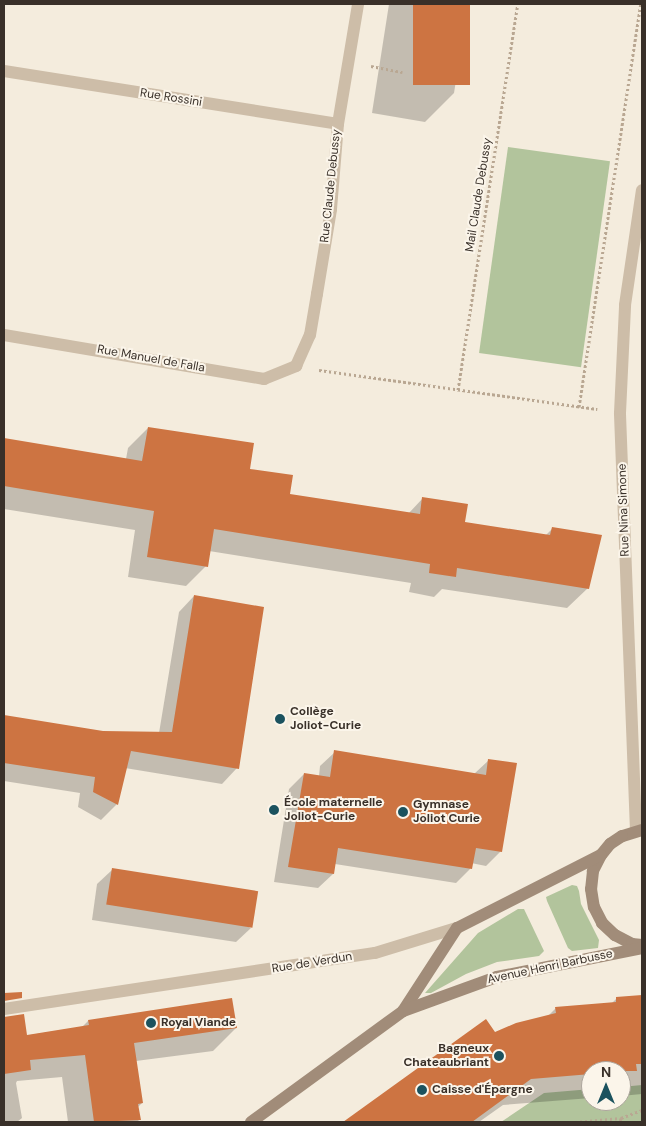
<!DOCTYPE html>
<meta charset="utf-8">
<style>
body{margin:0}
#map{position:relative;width:646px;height:1126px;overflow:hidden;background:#f4ecdd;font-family:"DM Sans",sans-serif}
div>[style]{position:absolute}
.green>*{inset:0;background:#b2c49c;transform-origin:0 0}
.shadow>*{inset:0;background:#0003}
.building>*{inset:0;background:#cd7442;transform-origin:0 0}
.path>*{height:3px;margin-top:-1.5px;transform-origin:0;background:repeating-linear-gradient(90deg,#b9a792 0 2.5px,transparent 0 5px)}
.lane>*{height:12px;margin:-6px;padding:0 6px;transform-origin:6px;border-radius:6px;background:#cdbda8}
.street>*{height:12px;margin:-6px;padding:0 6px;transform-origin:6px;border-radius:6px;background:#cdbda8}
.secondary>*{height:12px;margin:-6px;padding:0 6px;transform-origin:6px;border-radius:6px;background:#a18c79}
.dots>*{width:14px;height:14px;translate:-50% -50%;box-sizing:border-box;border:2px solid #fbf5ea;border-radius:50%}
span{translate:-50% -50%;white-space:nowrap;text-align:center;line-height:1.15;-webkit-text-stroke:4px #fbf5ea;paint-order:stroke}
.street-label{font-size:12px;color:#393029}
.poi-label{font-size:12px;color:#393029;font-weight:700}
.left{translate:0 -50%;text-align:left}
.right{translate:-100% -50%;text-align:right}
.frame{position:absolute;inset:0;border:5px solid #393029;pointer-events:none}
.north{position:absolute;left:581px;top:1061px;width:50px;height:50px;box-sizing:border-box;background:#fbf5ea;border:1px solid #ada69d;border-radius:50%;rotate:0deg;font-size:14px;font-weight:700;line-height:20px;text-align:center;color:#393029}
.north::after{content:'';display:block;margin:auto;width:18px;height:22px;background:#1b525e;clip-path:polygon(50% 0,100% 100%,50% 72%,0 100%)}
</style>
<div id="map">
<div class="green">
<div style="left:508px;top:147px;width:103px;height:208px;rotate:8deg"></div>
<div style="clip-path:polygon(572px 885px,577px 886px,579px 891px,581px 904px,599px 940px,598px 948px,572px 951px,568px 948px,547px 901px,546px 897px)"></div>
<div style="clip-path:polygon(518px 909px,524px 909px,544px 951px,539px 956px,497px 962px,466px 974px,431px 993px,425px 993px,478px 933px)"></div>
<div style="clip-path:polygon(642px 1085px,642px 1122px,501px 1122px,544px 1093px,591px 1089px,591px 1101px,621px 1101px,621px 1087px)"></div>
</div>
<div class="shadow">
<div style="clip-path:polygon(389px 4px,468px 4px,454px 93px,425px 122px,372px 113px)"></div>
<div style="clip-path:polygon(148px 428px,249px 470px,289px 495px,408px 514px,423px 498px,463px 523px,545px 536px,553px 528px,588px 588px,567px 608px,442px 589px,434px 597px,409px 592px,411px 583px,209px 551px,206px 566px,186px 586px,128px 577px,135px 530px,4px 509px,4px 439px,126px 459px,128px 448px)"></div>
<div style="clip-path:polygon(194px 596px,237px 768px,222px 784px,125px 768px,117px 804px,101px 820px,78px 807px,80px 793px,4px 781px,4px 716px,103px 732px,159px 733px,179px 612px)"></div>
<div style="clip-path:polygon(335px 752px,474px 774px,489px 760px,501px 851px,486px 866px,471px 863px,470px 869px,456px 883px,335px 864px,333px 874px,318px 888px,274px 882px,289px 789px,304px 774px,319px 776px,320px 766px)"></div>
<div style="clip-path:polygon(112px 870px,251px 928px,236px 942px,92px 920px,97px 884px)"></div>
<div style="clip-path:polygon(642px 996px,642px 1094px,621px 1096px,621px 1071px,591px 1071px,591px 1098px,503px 1105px,479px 1122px,345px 1122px,486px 1021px,495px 1034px,548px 1016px,556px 1008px,611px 1004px,617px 998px)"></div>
<div style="clip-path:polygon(231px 999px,236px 1028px,213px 1051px,136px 1061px,142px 1103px,138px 1107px,139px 1120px,137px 1122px,68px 1122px,62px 1077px,17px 1081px,16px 1083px,22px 1118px,17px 1122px,4px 1122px,4px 1039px,82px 1027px,88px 1021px)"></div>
</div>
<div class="building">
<div style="left:413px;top:4px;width:57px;height:81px"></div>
<div style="clip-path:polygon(148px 427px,254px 443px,250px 469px,293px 475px,290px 494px,420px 514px,422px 497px,468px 504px,465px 522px,550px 535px,552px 527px,602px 535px,589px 589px,457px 568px,456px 577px,429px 573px,430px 564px,214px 529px,208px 567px,147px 557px,154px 511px,4px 486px,4px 438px,142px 461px)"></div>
<div style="clip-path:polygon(194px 595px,264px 607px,239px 769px,131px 751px,118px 805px,93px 792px,95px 777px,4px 763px,4px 715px,103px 731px,172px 732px)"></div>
<div style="clip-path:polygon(334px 750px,486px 775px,488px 759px,517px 763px,502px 852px,476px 848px,472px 869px,338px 848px,334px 874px,288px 867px,304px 773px,330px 777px)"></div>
<div style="left:112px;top:868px;width:148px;height:37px;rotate:9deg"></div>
<div style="clip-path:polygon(22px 992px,22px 998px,4px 1001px,4px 993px)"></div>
<div style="clip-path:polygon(642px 995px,642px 1064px,636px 1064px,637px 1071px,591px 1071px,591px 1074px,531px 1079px,472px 1122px,343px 1122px,486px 1019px,495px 1032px,516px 1023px,556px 1013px,555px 1007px,616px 1002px,616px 997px)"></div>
<div style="clip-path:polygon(232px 998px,237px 1028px,134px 1043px,143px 1103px,138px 1104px,141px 1120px,94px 1122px,85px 1055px,30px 1060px,31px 1070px,4px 1074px,4px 1017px,24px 1014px,27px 1035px,89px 1025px,88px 1020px)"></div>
</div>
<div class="path">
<div style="left:371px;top:66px;width:32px;rotate:11deg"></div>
<div style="left:319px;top:370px;width:281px;rotate:8deg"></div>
<div style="left:458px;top:390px;width:391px;rotate:-81.2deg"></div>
<div style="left:579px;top:407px;width:408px;rotate:-81.3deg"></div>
<div style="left:621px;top:1118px;width:22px;rotate:-21deg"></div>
<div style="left:575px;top:1122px;width:46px;rotate:-5deg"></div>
<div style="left:621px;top:1118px;width:4px;rotate:104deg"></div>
</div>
<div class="lane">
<div style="left:4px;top:71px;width:338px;rotate:9deg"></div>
</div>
<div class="street">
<div style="left:4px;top:335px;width:264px;rotate:9.6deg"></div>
<div style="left:264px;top:379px;width:35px;rotate:-22deg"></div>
<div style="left:296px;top:366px;width:34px;rotate:-66deg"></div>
<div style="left:310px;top:335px;width:42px;rotate:-80.3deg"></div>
<div style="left:317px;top:294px;width:86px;rotate:-80.6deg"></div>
<div style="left:331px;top:209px;width:85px;rotate:-85.3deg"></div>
<div style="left:338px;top:124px;width:122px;rotate:-80.5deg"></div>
<div style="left:636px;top:831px;width:418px;rotate:-92.2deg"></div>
<div style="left:620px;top:413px;width:108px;rotate:-87.3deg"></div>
<div style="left:625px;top:305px;width:116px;rotate:-81.6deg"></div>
<div style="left:4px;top:1009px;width:375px;rotate:-8.6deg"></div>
<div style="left:375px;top:953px;width:86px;rotate:-17deg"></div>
</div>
<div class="secondary">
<div style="left:642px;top:830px;width:21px;rotate:163deg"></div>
<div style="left:622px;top:836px;width:14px;rotate:146deg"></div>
<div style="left:610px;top:844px;width:14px;rotate:129deg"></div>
<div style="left:601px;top:855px;width:18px;rotate:117deg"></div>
<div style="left:593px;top:871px;width:18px;rotate:96deg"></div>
<div style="left:591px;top:889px;width:18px;rotate:81deg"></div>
<div style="left:594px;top:907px;width:18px;rotate:63deg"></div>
<div style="left:602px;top:923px;width:18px;rotate:43deg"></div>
<div style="left:615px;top:935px;width:19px;rotate:28deg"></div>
<div style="left:632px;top:944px;width:10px;rotate:6deg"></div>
<div style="left:403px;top:1011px;width:99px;rotate:-57deg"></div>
<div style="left:457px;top:928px;width:161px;rotate:-26.9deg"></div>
<div style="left:251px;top:1122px;width:188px;rotate:-36.1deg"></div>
<div style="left:403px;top:1011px;width:100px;rotate:-19.9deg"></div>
<div style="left:497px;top:977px;width:148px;rotate:-11.3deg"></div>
</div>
<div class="dots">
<div style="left:280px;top:719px;background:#1b525e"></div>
<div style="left:274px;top:810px;background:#1b525e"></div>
<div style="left:403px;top:812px;background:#1b525e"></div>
<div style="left:151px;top:1023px;background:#1b525e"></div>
<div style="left:499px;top:1056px;background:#1b525e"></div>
<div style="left:422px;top:1090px;background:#1b525e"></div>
</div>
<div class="street-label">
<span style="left:171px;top:98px;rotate:9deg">Rue Rossini</span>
<span style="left:331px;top:186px;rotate:-84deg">Rue Claude Debussy</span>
<span style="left:479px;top:195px;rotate:-81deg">Mail Claude Debussy</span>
<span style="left:151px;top:359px;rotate:10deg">Rue Manuel de Falla</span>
<span style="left:624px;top:510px;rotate:-92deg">Rue Nina Simone</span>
<span style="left:312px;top:963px;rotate:-9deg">Rue de Verdun</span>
<span style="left:550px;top:967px;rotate:-12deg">Avenue Henri Barbusse</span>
</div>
<div class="poi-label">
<span class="left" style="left:290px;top:719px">Collège<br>Joliot-Curie</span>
<span class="left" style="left:284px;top:810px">École maternelle<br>Joliot-Curie</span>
<span class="left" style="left:413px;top:812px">Gymnase<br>Joliot Curie</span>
<span class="left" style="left:161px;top:1023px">Royal Viande</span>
<span class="right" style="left:489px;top:1056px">Bagneux<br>Chateaubriant</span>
<span class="left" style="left:432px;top:1090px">Caisse d'Épargne</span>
</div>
<div class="frame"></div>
<div class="north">N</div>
</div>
